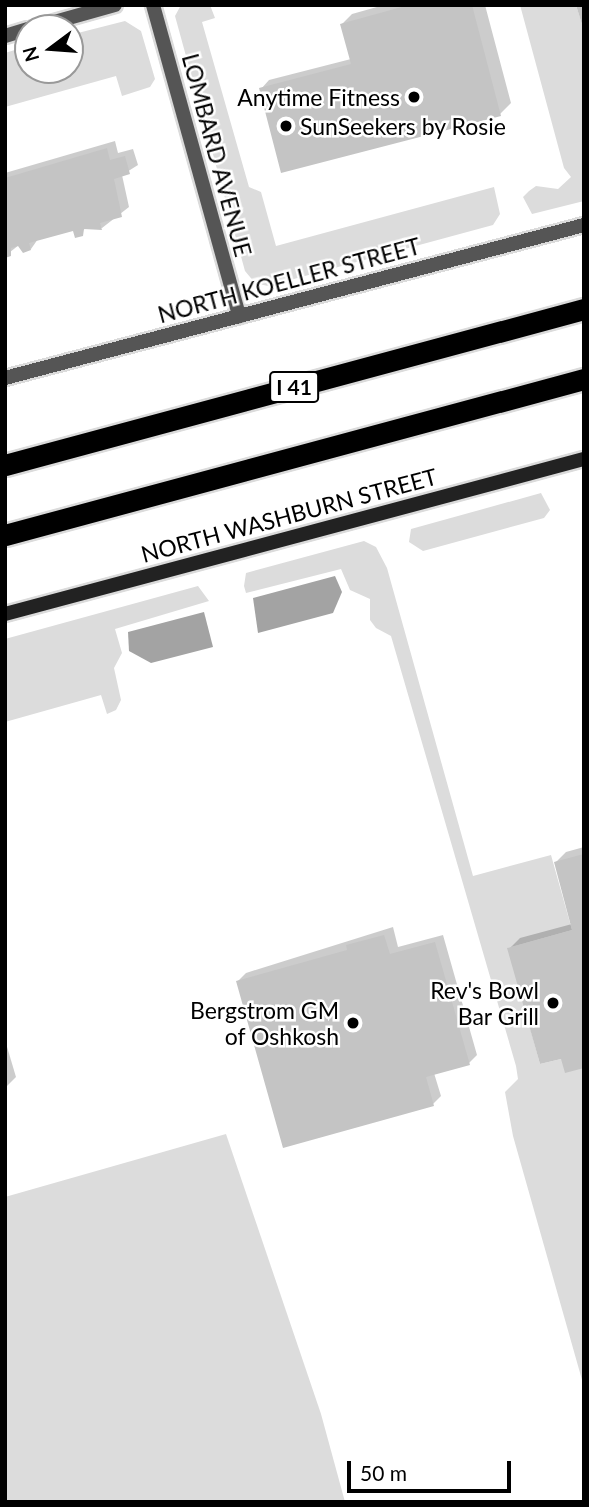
<!DOCTYPE html>
<style>
body{margin:0}
#map{position:relative;width:589px;height:1507px;overflow:hidden;background:#fff;font-family:Lato,sans-serif}
div>[style]{position:absolute}
.green>*{inset:0;background:#dcdcdc}
.water>*{inset:0;background:#a3a3a3}
.shadow>*{inset:0;background:#0003}
.building>*{inset:0;background:#c4c4c4}
.roads{filter:drop-shadow(2px 0 #dbdbdb) drop-shadow(-2px 0 #dbdbdb) drop-shadow(0 2px #dbdbdb) drop-shadow(0 -2px #dbdbdb)}
.street>*{height:14px;margin:-7px;padding:0 7px;transform-origin:7px;border-radius:7px;background:#555}
.secondary>*{height:14px;margin:-7px;padding:0 7px;transform-origin:7px;border-radius:7px;background:#222}
.highway>*{height:21px;margin:-10.5px;padding:0 10.5px;transform-origin:10.5px;border-radius:10.5px;background:#000}
.dots>*{width:19px;height:19px;translate:-50% -50%;box-sizing:border-box;border:4px solid #fff;border-radius:50%}
span{translate:-50% -50%;white-space:nowrap;text-align:center;line-height:1.15;-webkit-text-stroke:5px #fff;paint-order:stroke}
.shield-label span{padding:2px 5px;background:#fff;border:2px solid;border-radius:5px;-webkit-text-stroke-width:0}
.shield-label{font-size:21px;color:#000;font-weight:700}
.poi-label{font-size:23px;color:#000}
.right{translate:-100% -50%;text-align:right}
.left{translate:0 -50%;text-align:left}
.street-label{font-size:23px;color:#000}
.frame{position:absolute;inset:0;border:7px solid #000;pointer-events:none}
.north{position:absolute;left:14px;top:14px;width:70px;height:70px;box-sizing:border-box;background:#fff;border:2px solid #999;border-radius:50%;rotate:254deg;font-size:19px;font-weight:700;line-height:28px;text-align:center;color:#000}
.north::after{content:'';display:block;margin:auto;width:24px;height:32px;background:#000;clip-path:polygon(50% 0,100% 100%,50% 72%,0 100%)}
.scale{position:absolute;left:347px;top:1461px;width:164px;height:32px;box-sizing:border-box;border:4px solid #000;border-top:0;padding-left:9px;font-size:21px;line-height:24px;white-space:nowrap;color:#000;-webkit-text-stroke:5px #fff;paint-order:stroke}
</style>
<div id="map">
<div class="green">
<div style="clip-path:polygon(181px 5px,210px 5px,215px 18px,202px 22px,249px 187px,261px 192px,276px 246px,494px 187px,500px 214px,493px 225px,268px 286px,255px 283px,245px 271px,175px 16px)"></div>
<div style="clip-path:polygon(520px 5px,576px 5px,584px 31px,584px 201px,532px 214px,523px 197px,529px 191px,536px 186px,558px 189px,571px 177px,564px 168px)"></div>
<div style="clip-path:polygon(125px 21px,141px 31px,155px 79px,150px 87px,122px 96px,116px 76px,5px 107px,5px 53px,28px 46px,28px 70px,70px 70px,70px 35px)"></div>
<div style="clip-path:polygon(541px 493px,550px 510px,544px 518px,423px 551px,409px 542px,411px 529px)"></div>
<div style="clip-path:polygon(364px 541px,376px 547px,387px 568px,473px 876px,551px 855px,572px 930px,508px 948px,540px 1064px,561px 1059px,584px 1068px,584px 1387px,513px 1136px,505px 1092px,518px 1079px,516px 1066px,391px 636px,376px 628px,370px 620px,370px 599px,350px 590px,341px 569px,246px 593px,244px 586px,246px 573px)"></div>
<div style="clip-path:polygon(198px 586px,209px 601px,115px 629px,122px 653px,114px 668px,121px 700px,116px 710px,107px 714px,101px 695px,5px 722px,5px 639px)"></div>
<div style="clip-path:polygon(226px 1134px,321px 1414px,345px 1502px,5px 1502px,5px 1197px)"></div>
</div>
<div class="water">
<div style="clip-path:polygon(335px 576px,342px 592px,333px 613px,258px 633px,253px 598px)"></div>
<div style="clip-path:polygon(204px 612px,213px 647px,151px 663px,129px 651px,128px 632px)"></div>
</div>
<div class="shadow">
<div style="clip-path:polygon(384px 5px,485px 5px,511px 103px,500px 114px,261px 89px,269px 80px,351px 59px,342px 24px,352px 14px)"></div>
<div style="clip-path:polygon(115px 141px,118px 153px,133px 149px,138px 165px,122px 175px,129px 207px,102px 228px,89px 226px,76px 235px,74px 229px,38px 239px,31px 249px,19px 245px,5px 256px,5px 173px)"></div>
<div style="clip-path:polygon(584px 847px,584px 1066px,562px 1056px,509px 949px,520px 938px,572px 924px,555px 863px,566px 852px)"></div>
<div style="clip-path:polygon(393px 927px,398px 947px,443px 935px,477px 1055px,469px 1063px,434px 1073px,441px 1096px,433px 1104px,238px 981px,246px 973px)"></div>
<div style="clip-path:polygon(5px 1040px,16px 1077px,5px 1088px)"></div>
</div>
<div class="building">
<div style="clip-path:polygon(409px 5px,472px 5px,501px 116px,281px 173px,259px 88px,351px 64px,340px 24px)"></div>
<div style="clip-path:polygon(576px 5px,584px 5px,584px 28px,583px 28px)"></div>
<div style="clip-path:polygon(107px 148px,110px 160px,125px 156px,130px 174px,114px 179px,122px 217px,100px 223px,102px 230px,84px 229px,83px 236px,75px 238px,73px 231px,29px 243px,31px 250px,23px 253px,18px 246px,11px 248px,11px 256px,5px 258px,5px 178px)"></div>
<div style="clip-path:polygon(584px 854px,584px 1068px,565px 1073px,561px 1059px,540px 1064px,507px 948px,572px 930px,554px 862px)"></div>
<div style="clip-path:polygon(384px 935px,390px 954px,435px 942px,470px 1065px,426px 1077px,434px 1106px,283px 1148px,236px 981px,347px 950px,346px 945px)"></div>
</div>
<div class="roads">
<div class="street">
<div style="left:153px;top:5px;width:323px;rotate:74.5deg"></div>
<div style="left:33px;top:28px;width:85px;rotate:-15.7deg"></div>
<div style="left:5px;top:36px;width:24px;rotate:-17deg"></div>
<div style="left:5px;top:378px;width:599px;rotate:-14.8deg"></div>
</div>
<div class="secondary">
<div style="left:5px;top:614px;width:599px;rotate:-14.99deg"></div>
</div>
<div class="highway">
<div style="left:5px;top:465px;width:600px;rotate:-15.08deg"></div>
<div style="left:5px;top:535px;width:600px;rotate:-15.08deg"></div>
</div>
</div>
<div class="dots">
<div style="left:414px;top:97px;background:#000"></div>
<div style="left:286px;top:126px;background:#000"></div>
<div style="left:553px;top:1003px;background:#000"></div>
<div style="left:353px;top:1023px;background:#000"></div>
</div>
<div class="shield-label">
<span style="left:294px;top:387px">I 41</span>
</div>
<div class="poi-label">
<span class="right" style="left:400px;top:97px">Anytime Fitness</span>
<span class="left" style="left:300px;top:126px">SunSeekers by Rosie</span>
<span class="right" style="left:539px;top:1003px">Rev's Bowl<br>Bar Grill</span>
<span class="right" style="left:339px;top:1023px">Bergstrom GM<br>of Oshkosh</span>
</div>
<div class="street-label">
<span style="left:217px;top:155px;rotate:75deg">LOMBARD AVENUE</span>
<span style="left:289px;top:280px;rotate:-15deg">NORTH KOELLER STREET</span>
<span style="left:289px;top:515px;rotate:-15deg">NORTH WASHBURN STREET</span>
</div>
<div class="frame"></div>
<div class="north">N</div>
<div class="scale">50 m</div>
</div>
